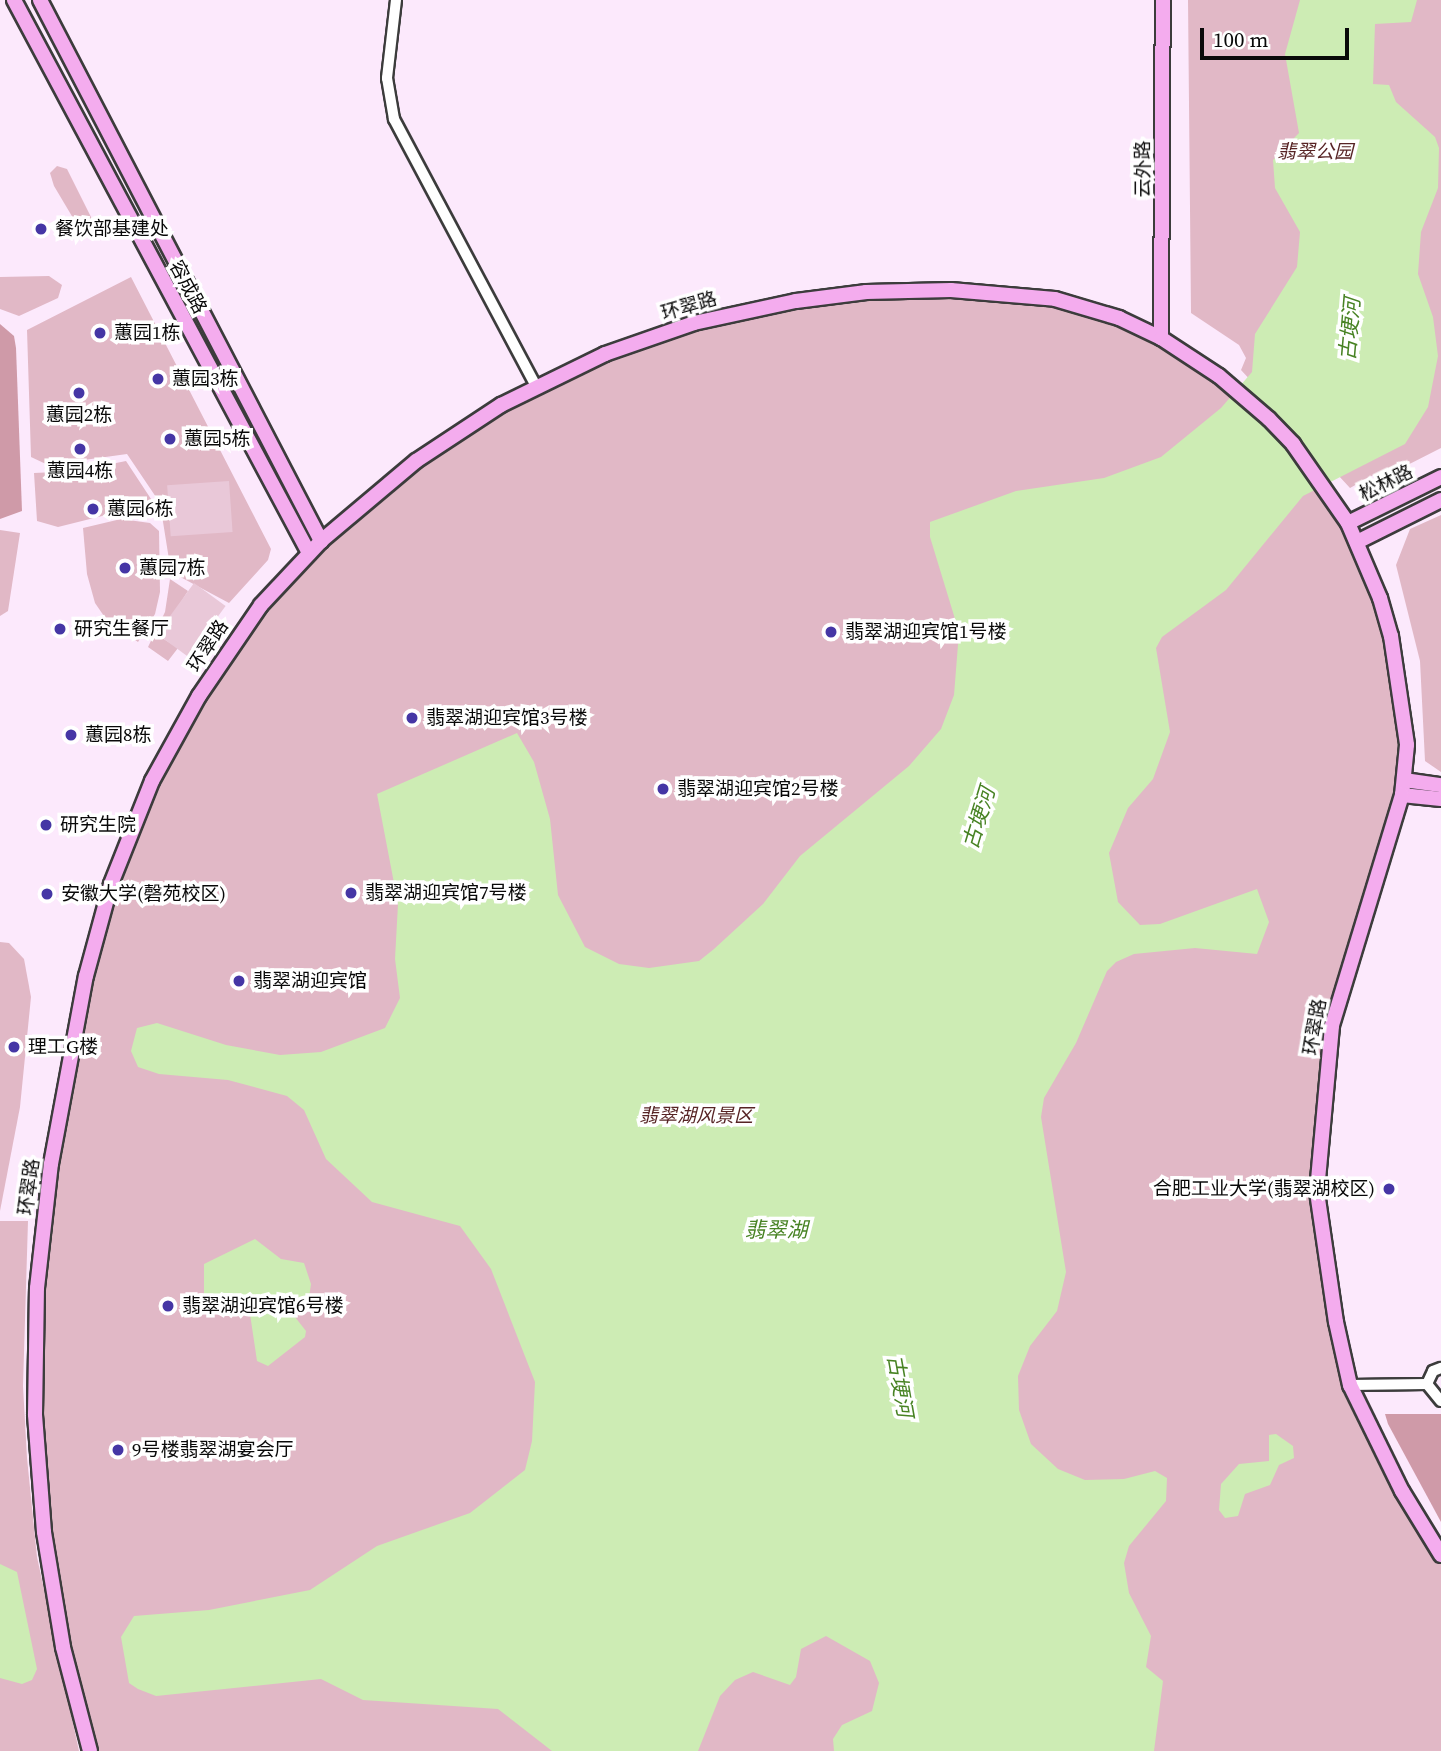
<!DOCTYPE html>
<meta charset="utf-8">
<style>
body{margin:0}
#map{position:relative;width:1441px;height:1751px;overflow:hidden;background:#fce9fc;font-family:"Source Serif 4","Noto Sans SC",serif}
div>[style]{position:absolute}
.green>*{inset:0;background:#e1b8c6}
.forest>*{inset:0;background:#cf9aa8}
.pitch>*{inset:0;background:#e9c8d8;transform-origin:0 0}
.water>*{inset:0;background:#cdecb4}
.roads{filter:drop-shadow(2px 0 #3c3c3c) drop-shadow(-2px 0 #3c3c3c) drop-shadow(0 2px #3c3c3c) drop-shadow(0 -2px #3c3c3c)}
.street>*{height:10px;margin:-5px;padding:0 5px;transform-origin:5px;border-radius:5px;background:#fff}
.secondary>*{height:14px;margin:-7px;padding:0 7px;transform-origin:7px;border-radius:7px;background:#f4acee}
.dots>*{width:19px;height:19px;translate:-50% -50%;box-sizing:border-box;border:4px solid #fff;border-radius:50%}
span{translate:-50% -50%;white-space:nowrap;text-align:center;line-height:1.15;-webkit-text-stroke:7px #fff;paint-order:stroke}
.park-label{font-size:19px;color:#572425;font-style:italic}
.street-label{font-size:19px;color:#090909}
.poi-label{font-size:19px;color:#090909}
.left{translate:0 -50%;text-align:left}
.right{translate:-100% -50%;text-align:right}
.water-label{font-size:21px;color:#488324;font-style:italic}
.scale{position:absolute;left:1200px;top:28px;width:149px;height:32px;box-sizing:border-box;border:4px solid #090909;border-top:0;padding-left:9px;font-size:21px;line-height:24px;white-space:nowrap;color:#090909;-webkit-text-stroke:5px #fff;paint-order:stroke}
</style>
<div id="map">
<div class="green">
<div style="clip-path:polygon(1188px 0,1441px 0,1441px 448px,1378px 480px,1375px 474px,1350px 488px,1241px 370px,1246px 358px,1239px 345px,1191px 313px)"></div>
<div style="clip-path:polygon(57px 166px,67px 169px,94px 223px,91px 229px,83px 230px,76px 223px,54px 186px,50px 173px)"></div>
<div style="clip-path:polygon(49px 276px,62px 285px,58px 298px,19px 316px,0 309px,0 277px)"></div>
<div style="clip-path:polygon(131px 277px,271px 549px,268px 560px,229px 603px,171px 572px,160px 503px,127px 454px,48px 465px,31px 457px,27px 330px)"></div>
<div style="clip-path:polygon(951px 290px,1100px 311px,1219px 376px,1335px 503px,1391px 636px,1404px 780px,1332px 1026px,1317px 1192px,1350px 1385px,1441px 1555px,1441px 1751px,90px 1751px,63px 1647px,34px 1384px,58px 1121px,125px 843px,242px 629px,390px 481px,568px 370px,754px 308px)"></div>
<div style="clip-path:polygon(126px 461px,155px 505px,149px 515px,106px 515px,58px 527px,37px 521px,34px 473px,77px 471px)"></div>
<div style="clip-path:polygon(1441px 515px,1441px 772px,1425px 761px,1420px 661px,1396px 565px,1410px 529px)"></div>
<div style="clip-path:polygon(121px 519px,150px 523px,159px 531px,160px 592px,155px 614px,138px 642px,106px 619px,95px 603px,87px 574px,83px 528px)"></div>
<div style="clip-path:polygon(0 530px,20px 533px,8px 611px,0 616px)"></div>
<div style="clip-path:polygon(170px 579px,188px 591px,159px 636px,178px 648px,168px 661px,148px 647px,165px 612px)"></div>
<div style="clip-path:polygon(0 942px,9px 943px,24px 959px,31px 997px,20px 1107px,0 1211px)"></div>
<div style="clip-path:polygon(0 1221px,28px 1221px,23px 1386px,27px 1458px,37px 1557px,79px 1751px,0 1751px)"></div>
</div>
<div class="forest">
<div style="clip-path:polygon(0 324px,14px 336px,16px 348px,22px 511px,0 519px)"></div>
<div style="clip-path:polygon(1385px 1414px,1441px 1414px,1441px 1522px,1388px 1424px)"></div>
</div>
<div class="pitch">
<div style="left:229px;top:481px;width:51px;height:62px;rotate:86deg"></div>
<div style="left:194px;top:583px;width:39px;height:63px;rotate:36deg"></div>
</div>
<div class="water">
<div style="clip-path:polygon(1300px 0,1417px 0,1411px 22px,1375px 24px,1373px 84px,1389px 85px,1396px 102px,1435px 137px,1439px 148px,1438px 188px,1421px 232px,1418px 274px,1433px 317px,1438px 356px,1428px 407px,1405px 444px,1303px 496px,1226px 590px,1162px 637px,1156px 648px,1170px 732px,1153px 779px,1128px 808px,1109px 853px,1118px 902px,1140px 925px,1160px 924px,1257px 889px,1269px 922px,1257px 954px,1195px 948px,1134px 954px,1116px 962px,1107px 971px,1076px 1043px,1044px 1098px,1041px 1117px,1066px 1272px,1057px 1311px,1030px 1346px,1018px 1376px,1019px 1410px,1031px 1444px,1058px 1469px,1085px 1480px,1124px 1479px,1155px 1471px,1167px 1478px,1166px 1501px,1129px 1546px,1124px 1563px,1129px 1593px,1151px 1636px,1146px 1667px,1163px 1681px,1154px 1751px,834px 1751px,833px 1739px,842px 1725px,872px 1711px,879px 1683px,870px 1661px,826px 1636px,801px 1649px,796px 1677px,790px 1685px,753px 1672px,735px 1680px,720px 1696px,698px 1751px,552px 1751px,498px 1709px,363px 1700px,321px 1679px,156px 1696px,138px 1689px,129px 1683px,121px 1637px,134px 1616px,209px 1610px,310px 1590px,377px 1546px,470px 1513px,525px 1470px,532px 1441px,535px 1382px,491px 1269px,460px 1226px,372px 1202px,326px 1159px,304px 1110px,287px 1096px,228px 1080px,159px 1074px,138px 1067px,131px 1051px,137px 1028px,157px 1023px,226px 1045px,280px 1055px,321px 1052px,385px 1028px,400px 998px,395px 959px,398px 904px,377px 794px,517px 733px,534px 762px,550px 819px,558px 895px,585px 947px,619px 964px,649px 968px,699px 961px,714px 949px,763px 904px,800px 856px,909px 766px,941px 729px,954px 695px,959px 632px,930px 537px,930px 522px,1016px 491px,1104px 478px,1161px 457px,1221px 408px,1252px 372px,1255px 334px,1297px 267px,1300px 232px,1275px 188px,1273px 160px,1299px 133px,1285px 54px)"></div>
<div style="clip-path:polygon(255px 1239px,281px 1259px,304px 1263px,311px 1284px,309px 1298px,295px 1317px,306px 1331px,305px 1337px,268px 1366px,257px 1361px,250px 1314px,204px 1299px,204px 1264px)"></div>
<div style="clip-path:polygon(1276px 1434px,1293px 1446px,1294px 1458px,1279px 1465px,1270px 1485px,1245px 1494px,1238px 1516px,1225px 1518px,1219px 1510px,1221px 1484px,1239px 1464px,1269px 1461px,1269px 1435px)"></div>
<div style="clip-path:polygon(0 1564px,17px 1572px,37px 1669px,32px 1680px,22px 1684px,0 1678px)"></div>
</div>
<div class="roads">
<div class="street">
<div style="left:396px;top:0;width:79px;rotate:96.6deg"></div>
<div style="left:387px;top:78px;width:42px;rotate:80.3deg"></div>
<div style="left:394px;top:119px;width:302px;rotate:62deg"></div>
<div style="left:1427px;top:1384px;width:22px;rotate:51deg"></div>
<div style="left:1350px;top:1385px;width:77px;rotate:-0.7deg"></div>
<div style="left:1427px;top:1384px;width:14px;rotate:-65deg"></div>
<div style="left:1433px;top:1371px;width:9px;rotate:-21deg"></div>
</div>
<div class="secondary">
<div style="left:14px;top:0;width:627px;rotate:61.92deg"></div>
<div style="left:40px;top:0;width:610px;rotate:62.55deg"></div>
<div style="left:1161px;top:338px;width:338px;rotate:-89.7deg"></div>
<div style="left:1348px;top:523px;width:104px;rotate:-26.3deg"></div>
<div style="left:1357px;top:542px;width:94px;rotate:-26.6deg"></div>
<div style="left:1404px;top:780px;width:37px;rotate:8deg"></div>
<div style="left:1402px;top:795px;width:39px;rotate:6deg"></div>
<div style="left:90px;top:1751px;width:107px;rotate:-104.6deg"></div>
<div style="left:63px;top:1647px;width:117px;rotate:-99.4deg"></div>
<div style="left:44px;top:1532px;width:118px;rotate:-94.4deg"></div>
<div style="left:35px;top:1414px;width:126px;rotate:-89.1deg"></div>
<div style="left:37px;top:1288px;width:125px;rotate:-83.6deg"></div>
<div style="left:51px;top:1164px;width:191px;rotate:-79.5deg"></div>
<div style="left:86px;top:976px;width:95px;rotate:-74.8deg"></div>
<div style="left:111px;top:884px;width:111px;rotate:-68.3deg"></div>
<div style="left:152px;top:781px;width:97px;rotate:-61.1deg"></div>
<div style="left:199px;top:696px;width:110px;rotate:-55.7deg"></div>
<div style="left:261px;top:605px;width:88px;rotate:-46.8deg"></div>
<div style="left:321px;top:541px;width:124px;rotate:-40.1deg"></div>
<div style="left:416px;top:461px;width:102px;rotate:-33.4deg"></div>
<div style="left:501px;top:405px;width:116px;rotate:-26.1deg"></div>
<div style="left:605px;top:354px;width:94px;rotate:-19.2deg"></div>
<div style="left:694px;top:323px;width:104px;rotate:-12.2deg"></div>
<div style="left:796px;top:301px;width:71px;rotate:-7.3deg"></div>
<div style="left:866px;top:292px;width:85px;rotate:-1.3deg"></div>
<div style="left:951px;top:290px;width:104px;rotate:4.9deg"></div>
<div style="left:1055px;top:299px;width:67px;rotate:16.5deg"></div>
<div style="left:1119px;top:318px;width:47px;rotate:25.5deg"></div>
<div style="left:1161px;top:338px;width:69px;rotate:33.2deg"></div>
<div style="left:1219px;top:376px;width:66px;rotate:40.7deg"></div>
<div style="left:1269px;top:419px;width:35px;rotate:46deg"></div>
<div style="left:1293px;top:444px;width:96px;rotate:55.2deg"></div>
<div style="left:1348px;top:523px;width:82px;rotate:66.9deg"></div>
<div style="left:1380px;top:598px;width:40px;rotate:74deg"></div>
<div style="left:1391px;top:636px;width:110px;rotate:81.6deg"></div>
<div style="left:1407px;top:745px;width:50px;rotate:95.7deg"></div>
<div style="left:1402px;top:795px;width:241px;rotate:106.9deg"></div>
<div style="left:1332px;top:1026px;width:167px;rotate:95.2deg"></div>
<div style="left:1317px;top:1192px;width:131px;rotate:81.7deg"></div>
<div style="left:1336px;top:1322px;width:65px;rotate:77.5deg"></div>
<div style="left:1350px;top:1385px;width:118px;rotate:63.9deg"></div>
<div style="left:1402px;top:1491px;width:75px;rotate:58.6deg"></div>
</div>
</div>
<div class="dots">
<div style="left:41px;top:229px;background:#4536a5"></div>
<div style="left:100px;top:333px;background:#4536a5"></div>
<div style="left:158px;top:379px;background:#4536a5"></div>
<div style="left:79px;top:393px;background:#4536a5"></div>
<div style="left:170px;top:439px;background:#4536a5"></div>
<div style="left:80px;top:449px;background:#4536a5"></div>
<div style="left:93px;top:509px;background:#4536a5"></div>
<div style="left:125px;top:568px;background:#4536a5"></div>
<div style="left:60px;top:629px;background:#4536a5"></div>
<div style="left:831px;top:632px;background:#4536a5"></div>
<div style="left:412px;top:718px;background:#4536a5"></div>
<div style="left:71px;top:735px;background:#4536a5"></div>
<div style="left:663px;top:789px;background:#4536a5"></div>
<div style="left:46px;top:825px;background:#4536a5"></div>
<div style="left:351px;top:893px;background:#4536a5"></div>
<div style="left:47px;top:894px;background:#4536a5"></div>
<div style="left:239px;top:981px;background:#4536a5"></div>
<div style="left:14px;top:1047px;background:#4536a5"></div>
<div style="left:1389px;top:1189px;background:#4536a5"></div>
<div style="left:168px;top:1306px;background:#4536a5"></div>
<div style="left:118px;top:1450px;background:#4536a5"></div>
</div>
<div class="park-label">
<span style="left:1315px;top:152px">翡翠公园</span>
<span style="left:696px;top:1116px">翡翠湖风景区</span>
</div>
<div class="street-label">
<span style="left:1143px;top:169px;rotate:-90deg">云外路</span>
<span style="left:188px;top:287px;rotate:62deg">容成路</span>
<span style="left:689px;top:306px;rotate:-16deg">环翠路</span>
<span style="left:1386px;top:483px;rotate:-26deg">松林路</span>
<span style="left:208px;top:646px;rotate:-57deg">环翠路</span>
<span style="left:1315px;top:1027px;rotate:-80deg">环翠路</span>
<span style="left:29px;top:1187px;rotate:-82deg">环翠路</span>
</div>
<div class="poi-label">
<span class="left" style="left:55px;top:229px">餐饮部基建处</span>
<span class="left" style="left:114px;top:333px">蕙园1栋</span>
<span class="left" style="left:172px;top:379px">蕙园3栋</span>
<span style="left:79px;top:415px">蕙园2栋</span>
<span class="left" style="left:184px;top:439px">蕙园5栋</span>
<span style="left:80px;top:471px">蕙园4栋</span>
<span class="left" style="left:107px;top:509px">蕙园6栋</span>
<span class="left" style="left:139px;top:568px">蕙园7栋</span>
<span class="left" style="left:74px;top:629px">研究生餐厅</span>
<span class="left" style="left:845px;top:632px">翡翠湖迎宾馆1号楼</span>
<span class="left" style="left:426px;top:718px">翡翠湖迎宾馆3号楼</span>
<span class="left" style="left:85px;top:735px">蕙园8栋</span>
<span class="left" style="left:677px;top:789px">翡翠湖迎宾馆2号楼</span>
<span class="left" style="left:60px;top:825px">研究生院</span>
<span class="left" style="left:365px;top:893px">翡翠湖迎宾馆7号楼</span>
<span class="left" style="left:61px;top:894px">安徽大学(磬苑校区)</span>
<span class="left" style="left:253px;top:981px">翡翠湖迎宾馆</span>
<span class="left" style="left:28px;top:1047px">理工G楼</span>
<span class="right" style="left:1375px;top:1189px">合肥工业大学(翡翠湖校区)</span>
<span class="left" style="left:182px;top:1306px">翡翠湖迎宾馆6号楼</span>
<span class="left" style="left:132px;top:1450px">9号楼翡翠湖宴会厅</span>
</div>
<div class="water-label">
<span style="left:1350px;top:329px;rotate:-85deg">古埂河</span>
<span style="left:979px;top:818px;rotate:-73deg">古埂河</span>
<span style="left:776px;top:1230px">翡翠湖</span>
<span style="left:900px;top:1386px;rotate:80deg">古埂河</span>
</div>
<div class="scale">100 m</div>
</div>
